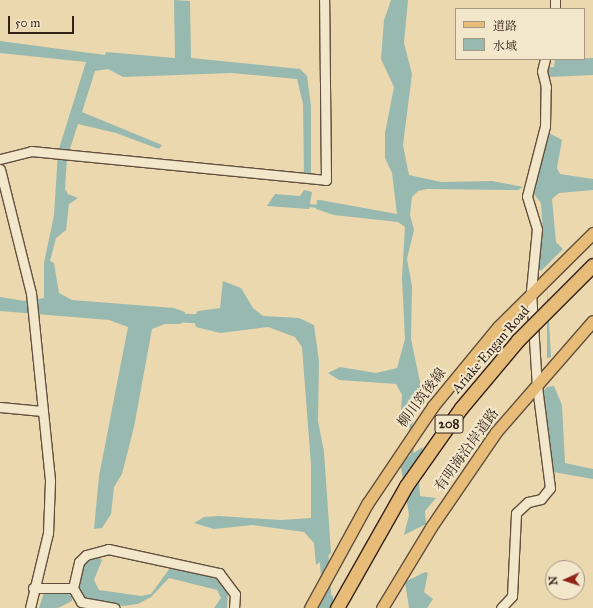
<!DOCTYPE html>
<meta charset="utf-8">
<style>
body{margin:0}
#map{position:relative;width:593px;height:608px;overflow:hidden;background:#ebd8af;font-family:"IM FELL Great Primer","Noto Serif JP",serif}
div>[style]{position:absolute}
.water>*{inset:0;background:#98b9af}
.stream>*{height:2.5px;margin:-1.25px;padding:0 1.25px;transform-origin:1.25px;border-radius:1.25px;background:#98b9af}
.canal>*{height:9px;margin:-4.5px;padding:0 4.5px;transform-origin:4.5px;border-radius:4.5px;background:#98b9af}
.roads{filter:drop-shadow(1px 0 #62503e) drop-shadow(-1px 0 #62503e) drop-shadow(0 1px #62503e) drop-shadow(0 -1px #62503e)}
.minor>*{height:9px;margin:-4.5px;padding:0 4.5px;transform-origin:4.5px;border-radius:4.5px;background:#f2e6cb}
.major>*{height:11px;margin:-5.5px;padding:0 5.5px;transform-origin:5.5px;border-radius:5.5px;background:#e6bc78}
.bridges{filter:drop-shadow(1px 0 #342218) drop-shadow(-1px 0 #342218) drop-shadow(0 1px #342218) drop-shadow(0 -1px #342218)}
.highway-bridge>*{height:13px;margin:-6.5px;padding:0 6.5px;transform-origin:6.5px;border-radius:6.5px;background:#e6bc78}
span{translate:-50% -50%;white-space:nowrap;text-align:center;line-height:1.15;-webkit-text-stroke:4px #f2e6cb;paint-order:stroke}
.shield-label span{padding:1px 3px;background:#f2e6cb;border:1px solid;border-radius:3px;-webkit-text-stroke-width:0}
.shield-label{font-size:13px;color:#342218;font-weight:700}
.street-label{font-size:14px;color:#342218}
.legend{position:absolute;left:455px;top:8px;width:130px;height:52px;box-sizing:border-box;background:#f2e6cb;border:1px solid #a69883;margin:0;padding:5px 7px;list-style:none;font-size:12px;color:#342218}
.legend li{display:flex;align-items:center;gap:8px;height:20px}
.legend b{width:20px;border:1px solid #a69883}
.north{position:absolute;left:545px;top:560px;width:40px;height:40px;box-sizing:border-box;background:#f2e6cb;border:1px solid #a69883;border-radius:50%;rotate:267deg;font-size:11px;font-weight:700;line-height:16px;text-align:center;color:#342218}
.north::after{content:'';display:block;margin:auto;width:14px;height:18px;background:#8f2418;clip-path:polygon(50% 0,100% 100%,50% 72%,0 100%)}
.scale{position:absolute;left:8px;top:16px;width:66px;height:18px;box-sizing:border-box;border:2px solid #342218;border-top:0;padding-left:5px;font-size:12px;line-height:14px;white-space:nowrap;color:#342218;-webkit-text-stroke:3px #f2e6cb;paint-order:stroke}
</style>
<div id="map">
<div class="water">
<div style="clip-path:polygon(174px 0,190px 1px,191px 58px,300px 69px,307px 76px,311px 106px,311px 177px,304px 177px,303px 104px,297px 79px,231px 73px,123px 77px,108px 69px,95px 71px,82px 112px,162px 145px,159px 149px,116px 133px,78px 124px,67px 158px,65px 189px,68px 194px,78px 198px,69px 204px,66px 230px,56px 238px,50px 261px,54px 263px,59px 293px,72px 300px,174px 308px,185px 312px,181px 324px,165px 324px,152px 329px,134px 427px,122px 474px,114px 487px,111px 514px,102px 528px,94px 529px,99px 476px,128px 327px,109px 320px,0 311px,0 297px,25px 301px,44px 298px,44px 263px,54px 215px,58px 152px,86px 62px,0 53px,0 41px,105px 55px,106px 52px,175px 58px)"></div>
<div style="clip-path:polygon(391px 0,408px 0,404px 43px,412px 74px,403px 145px,409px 175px,441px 182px,492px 181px,523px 187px,518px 190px,427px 189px,418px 191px,412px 197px,410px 215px,414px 230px,407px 259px,412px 286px,411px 339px,420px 382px,420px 408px,400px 423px,402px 395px,396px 384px,339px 380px,328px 373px,340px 367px,376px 373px,397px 368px,405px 339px,402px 278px,405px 227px,398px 222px,334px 215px,316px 209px,317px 200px,320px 200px,397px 214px,392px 173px,385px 158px,385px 133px,394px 87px,381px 59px,384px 20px)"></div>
<div style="clip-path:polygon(593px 58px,593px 75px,549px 77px,549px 67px,554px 67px,555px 59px)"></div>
<div style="clip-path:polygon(549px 133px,562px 140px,557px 168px,560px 174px,593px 179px,593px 190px,559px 193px,552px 199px,556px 242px,563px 249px,542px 270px,535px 271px,543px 234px,541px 203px,530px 189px)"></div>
<div style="clip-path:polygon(304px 190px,312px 192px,309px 209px,267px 206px,275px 194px,300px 196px)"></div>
<div style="clip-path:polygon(223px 281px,241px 288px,253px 308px,263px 316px,299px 318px,314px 325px,319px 361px,318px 421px,324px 452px,331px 553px,316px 565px,314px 543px,304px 532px,253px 525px,214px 529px,194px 523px,204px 517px,219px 516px,281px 520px,311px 518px,311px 465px,302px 347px,295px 337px,268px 327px,220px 333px,196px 327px,193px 317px,198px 311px,220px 308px)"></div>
<div style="clip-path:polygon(547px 287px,551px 357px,547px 358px)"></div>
<div style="clip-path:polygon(554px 386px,562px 405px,565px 463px,593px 469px,593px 479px,553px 472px,539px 397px,547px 387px)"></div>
<div style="clip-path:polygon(423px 447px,418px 467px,420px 496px,436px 498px,425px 511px,426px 524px,404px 535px,409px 515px,400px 462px)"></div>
<div style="clip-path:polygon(97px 556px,102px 560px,94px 580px,99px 590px,141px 596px,151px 594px,170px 568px,219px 579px,228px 591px,227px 608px,214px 608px,221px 598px,217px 590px,169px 578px,151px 597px,138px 604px,123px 606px,83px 597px,78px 592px,83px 565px)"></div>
<div style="clip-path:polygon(425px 572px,428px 573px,424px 592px,433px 599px,427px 608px,409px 608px,405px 582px)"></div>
<div style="clip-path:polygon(66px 592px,72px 596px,72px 601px,58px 608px,39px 608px,44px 593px)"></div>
<div style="clip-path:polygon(333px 595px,333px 608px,318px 608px,317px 606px)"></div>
</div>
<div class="stream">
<div style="left:308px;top:205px;width:11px;rotate:5deg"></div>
<div style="left:411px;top:413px;width:17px;rotate:90deg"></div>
<div style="left:412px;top:445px;width:11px;rotate:90deg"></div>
</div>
<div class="canal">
<div style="left:171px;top:317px;width:35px;rotate:3deg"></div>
<div style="left:323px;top:547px;width:61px;rotate:86.2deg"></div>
</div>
<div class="roads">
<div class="minor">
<div style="left:555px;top:0;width:9px;rotate:90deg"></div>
<div style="left:0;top:159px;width:32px;rotate:-14deg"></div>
<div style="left:31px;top:151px;width:296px;rotate:5.6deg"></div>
<div style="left:326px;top:180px;width:180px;rotate:-90.6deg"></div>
<div style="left:0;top:169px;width:128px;rotate:76deg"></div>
<div style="left:31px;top:293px;width:189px;rotate:84.2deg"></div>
<div style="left:50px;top:481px;width:52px;rotate:92.2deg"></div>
<div style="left:48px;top:533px;width:77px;rotate:103.5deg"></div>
<div style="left:0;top:407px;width:42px;rotate:5.4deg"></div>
<div style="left:33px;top:588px;width:40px"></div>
<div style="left:73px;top:588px;width:27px;rotate:-77deg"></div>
<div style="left:79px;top:562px;width:10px;rotate:-45deg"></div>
<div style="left:86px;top:555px;width:23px;rotate:-15deg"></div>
<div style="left:108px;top:549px;width:114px;rotate:12.2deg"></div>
<div style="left:219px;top:573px;width:26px;rotate:53deg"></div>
<div style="left:235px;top:594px;width:14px;rotate:94deg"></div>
<div style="left:73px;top:588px;width:16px;rotate:60deg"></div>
<div style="left:81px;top:602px;width:34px;rotate:10deg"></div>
<div style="left:501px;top:608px;width:16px;rotate:-47deg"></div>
<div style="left:512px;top:596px;width:83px;rotate:-87.2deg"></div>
<div style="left:516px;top:513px;width:16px;rotate:-43deg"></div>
<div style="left:528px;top:502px;width:13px;rotate:-13deg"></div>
<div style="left:541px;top:499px;width:14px;rotate:-51deg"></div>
<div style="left:550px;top:488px;width:102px;rotate:-97.3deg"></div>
<div style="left:537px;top:387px;width:96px;rotate:-93.6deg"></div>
<div style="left:531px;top:291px;width:62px;rotate:-84.5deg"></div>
<div style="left:537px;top:229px;width:34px;rotate:-107deg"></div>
<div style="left:527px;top:196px;width:72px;rotate:-75.6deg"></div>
<div style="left:545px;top:126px;width:39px;rotate:-89deg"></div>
<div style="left:546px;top:87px;width:16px;rotate:-104deg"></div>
<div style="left:542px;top:71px;width:12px;rotate:-76deg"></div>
</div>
<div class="major">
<div style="left:310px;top:608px;width:119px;rotate:-61.3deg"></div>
<div style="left:367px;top:504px;width:118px;rotate:-56deg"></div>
<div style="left:433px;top:406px;width:102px;rotate:-50.6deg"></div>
<div style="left:498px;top:327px;width:134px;rotate:-44.7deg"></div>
<div style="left:382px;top:608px;width:95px;rotate:-58.8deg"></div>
<div style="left:431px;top:527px;width:115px;rotate:-55.6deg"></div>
<div style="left:496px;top:432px;width:147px;rotate:-48.9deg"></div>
</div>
</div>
<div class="bridges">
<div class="highway-bridge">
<div style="left:337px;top:608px;width:140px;rotate:-60.5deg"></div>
<div style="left:406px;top:486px;width:95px;rotate:-54.8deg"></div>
<div style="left:461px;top:408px;width:89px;rotate:-50deg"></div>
<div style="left:518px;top:340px;width:106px;rotate:-45deg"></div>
</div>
</div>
<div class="shield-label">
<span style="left:449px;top:424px">208</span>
</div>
<div class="street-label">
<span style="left:491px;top:350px;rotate:-49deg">Ariake Engan Road</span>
<span style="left:422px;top:398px;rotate:-53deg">柳川筑後線</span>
<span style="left:467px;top:450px;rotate:-54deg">有明海沿岸道路</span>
</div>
<ul class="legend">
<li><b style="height:5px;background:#e6bc78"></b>道路</li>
<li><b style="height:11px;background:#98b9af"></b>水域</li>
</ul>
<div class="north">N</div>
<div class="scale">50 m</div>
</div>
